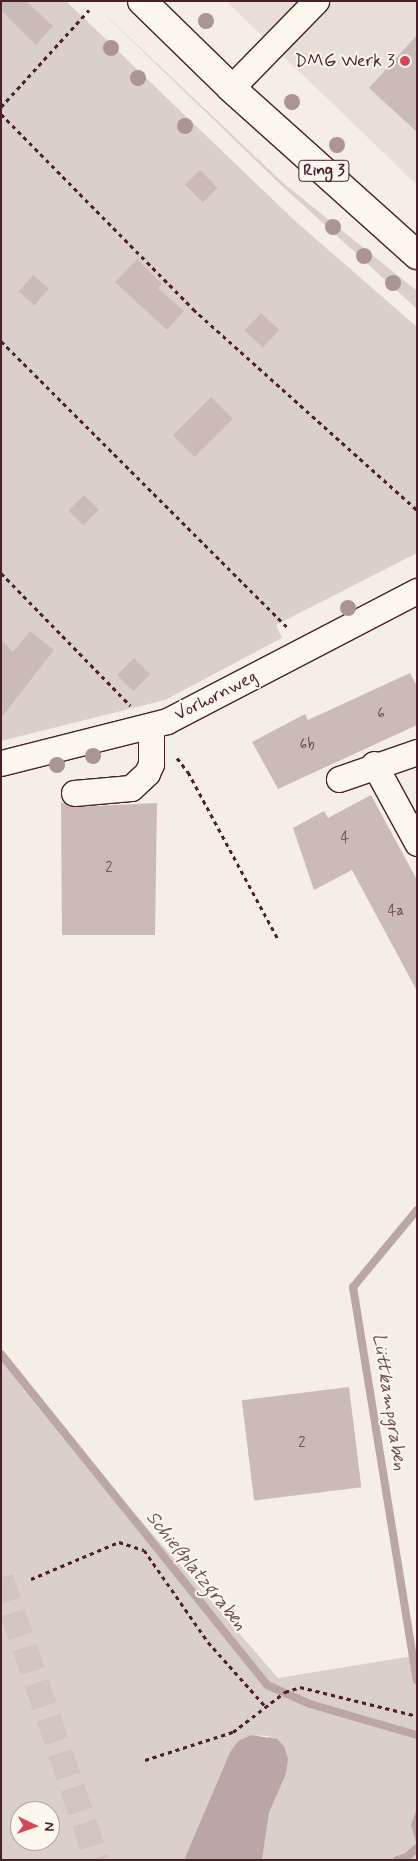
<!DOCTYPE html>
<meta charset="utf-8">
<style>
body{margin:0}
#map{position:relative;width:418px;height:1861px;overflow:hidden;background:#f4eee4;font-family:Mynerve,sans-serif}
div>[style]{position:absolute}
.built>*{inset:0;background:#e7dfd6}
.green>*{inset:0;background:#dbd0c9}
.water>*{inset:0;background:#baa7a5}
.stream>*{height:8px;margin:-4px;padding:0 4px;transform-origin:4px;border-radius:4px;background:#baa7a5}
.building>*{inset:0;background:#cabbb6;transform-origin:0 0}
.minor-tunnel>*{height:25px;margin-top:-12.5px;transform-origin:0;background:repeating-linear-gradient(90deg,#d2c5bf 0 25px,transparent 0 37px)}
.path>*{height:3px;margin-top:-1.5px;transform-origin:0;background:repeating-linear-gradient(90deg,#4a1f2b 0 4px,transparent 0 8px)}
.roads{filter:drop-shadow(1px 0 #4a1f2b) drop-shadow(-1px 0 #4a1f2b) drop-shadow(0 1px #4a1f2b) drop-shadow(0 -1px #4a1f2b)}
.minor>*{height:25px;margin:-12.5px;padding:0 12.5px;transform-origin:12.5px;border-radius:12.5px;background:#fbf7ec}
.major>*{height:28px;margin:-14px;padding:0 14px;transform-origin:14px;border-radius:14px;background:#fbf7ec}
.trees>*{width:16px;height:16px;margin:-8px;border-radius:50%;background:#aa9494}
.dots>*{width:14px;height:14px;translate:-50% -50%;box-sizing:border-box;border:2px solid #fbf7ec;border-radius:50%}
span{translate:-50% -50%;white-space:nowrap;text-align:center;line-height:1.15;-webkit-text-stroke:4px #fbf7ec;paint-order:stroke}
.number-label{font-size:15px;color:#6a464e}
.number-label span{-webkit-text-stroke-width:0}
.shield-label span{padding:1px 4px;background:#fbf7ec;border:1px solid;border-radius:4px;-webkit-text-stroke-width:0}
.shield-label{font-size:16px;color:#4a1f2b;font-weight:700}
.poi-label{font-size:18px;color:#4a1f2b}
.right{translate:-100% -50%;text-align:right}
.street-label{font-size:18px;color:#4a1f2b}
.water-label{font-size:19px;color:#714f56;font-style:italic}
.frame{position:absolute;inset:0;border:2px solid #4a1f2b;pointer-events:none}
.north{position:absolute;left:10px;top:1801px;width:50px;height:50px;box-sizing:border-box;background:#fbf7ec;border:1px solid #b4a19f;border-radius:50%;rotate:93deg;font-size:14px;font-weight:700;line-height:20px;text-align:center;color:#4a1f2b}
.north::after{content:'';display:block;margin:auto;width:18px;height:22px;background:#d1495b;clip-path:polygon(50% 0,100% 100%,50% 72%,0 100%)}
</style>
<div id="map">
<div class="built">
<div style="clip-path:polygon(226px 1px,417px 1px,417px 185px)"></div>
</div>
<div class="green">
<div style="clip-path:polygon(1px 1px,66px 1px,294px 220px,417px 327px,417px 553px,276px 625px,282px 638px,165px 700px,1px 741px)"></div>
<div style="clip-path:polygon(91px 1px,282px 182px,417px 291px,417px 309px,280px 184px)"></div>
<div style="clip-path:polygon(evenodd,1px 1360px,278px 1678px,413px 1656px,417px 1682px,417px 1860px,262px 1860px,269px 1813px,286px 1774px,268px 1736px,251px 1735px,238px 1741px,230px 1752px,184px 1860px,1px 1860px,1px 1360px,20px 1811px,50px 1811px,50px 1841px,20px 1841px,20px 1811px)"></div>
</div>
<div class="water">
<div style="clip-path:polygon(251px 1735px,277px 1739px,284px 1746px,288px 1759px,286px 1774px,269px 1813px,262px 1860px,184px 1860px,230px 1752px,238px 1741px)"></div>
<div style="clip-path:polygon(417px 1808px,417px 1845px,411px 1825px)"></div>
</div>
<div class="stream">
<div style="left:417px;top:1210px;width:100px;rotate:129.7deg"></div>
<div style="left:353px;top:1287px;width:398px;rotate:80.8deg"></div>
<div style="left:1px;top:1354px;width:425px;rotate:51.2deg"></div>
<div style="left:267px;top:1685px;width:47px;rotate:23.8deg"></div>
<div style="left:310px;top:1704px;width:111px;rotate:16.2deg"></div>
<div style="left:397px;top:1860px;width:10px;rotate:-17deg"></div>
<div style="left:407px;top:1857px;width:13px;rotate:-42deg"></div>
</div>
<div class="building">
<div style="clip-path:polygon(1px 1px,26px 1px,53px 26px,36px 45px,1px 10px)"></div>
<div style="clip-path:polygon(417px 35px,417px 132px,369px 88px)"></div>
<div style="left:200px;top:170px;width:25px;height:21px;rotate:45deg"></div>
<div style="clip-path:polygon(137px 259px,162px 284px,158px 288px,184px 311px,167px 330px,115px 282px)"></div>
<div style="left:33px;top:275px;width:21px;height:22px;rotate:41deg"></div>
<div style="left:261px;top:313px;width:25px;height:24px;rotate:43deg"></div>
<div style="left:211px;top:397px;width:31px;height:54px;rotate:45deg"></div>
<div style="left:84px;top:495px;width:21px;height:22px;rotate:45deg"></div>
<div style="clip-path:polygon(30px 631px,54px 650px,1px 718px,1px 639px,13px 652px)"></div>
<div style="left:134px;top:658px;width:23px;height:24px;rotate:45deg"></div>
<div style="clip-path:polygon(410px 673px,417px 686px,417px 725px,278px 789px,252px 742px,305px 714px,308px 720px)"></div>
<div style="clip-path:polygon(371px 795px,417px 880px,417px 991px,352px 870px,314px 890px,293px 828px,324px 811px,328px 818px)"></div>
<div style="clip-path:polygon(61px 802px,75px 807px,157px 803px,155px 935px,62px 935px)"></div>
<div style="left:349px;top:1387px;width:101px;height:108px;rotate:83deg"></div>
</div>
<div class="minor-tunnel">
<div style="left:1px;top:1577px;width:299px;rotate:71.3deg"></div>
</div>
<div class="path">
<div style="left:1px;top:107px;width:131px;rotate:-47.8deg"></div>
<div style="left:1px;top:114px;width:274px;rotate:45.4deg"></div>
<div style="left:193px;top:309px;width:301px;rotate:41.9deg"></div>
<div style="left:1px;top:341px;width:407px;rotate:45deg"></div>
<div style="left:1px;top:573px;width:185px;rotate:45.7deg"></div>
<div style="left:177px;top:758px;width:18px;rotate:52deg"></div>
<div style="left:188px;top:772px;width:190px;rotate:61.7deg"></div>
<div style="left:31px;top:1579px;width:95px;rotate:-22.8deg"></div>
<div style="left:119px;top:1542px;width:26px;rotate:18deg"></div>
<div style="left:144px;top:1550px;width:112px;rotate:55.2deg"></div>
<div style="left:208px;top:1642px;width:87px;rotate:48.3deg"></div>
<div style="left:145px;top:1760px;width:92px;rotate:-17.7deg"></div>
<div style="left:233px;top:1732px;width:66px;rotate:-37.6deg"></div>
<div style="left:285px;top:1692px;width:16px;rotate:-18deg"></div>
<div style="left:300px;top:1687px;width:121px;rotate:13.9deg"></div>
</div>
<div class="roads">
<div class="minor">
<div style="left:231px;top:88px;width:122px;rotate:-45.7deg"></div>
<div style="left:1px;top:763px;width:171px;rotate:-14.2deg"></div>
<div style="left:167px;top:721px;width:282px;rotate:-27.5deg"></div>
<div style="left:374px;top:764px;width:90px;rotate:61.4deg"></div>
<div style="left:339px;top:779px;width:83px;rotate:-19.1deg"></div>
<div style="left:74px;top:793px;width:57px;rotate:-5deg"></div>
<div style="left:131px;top:788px;width:22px;rotate:-43deg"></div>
<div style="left:147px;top:773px;width:10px;rotate:-66deg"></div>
<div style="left:151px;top:764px;width:38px;rotate:-90deg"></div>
</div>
<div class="major">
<div style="left:142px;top:1px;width:124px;rotate:44.3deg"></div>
<div style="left:231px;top:88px;width:250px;rotate:41.9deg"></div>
</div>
</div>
<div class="trees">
<div style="left:206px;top:21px"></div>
<div style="left:111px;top:48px"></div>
<div style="left:138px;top:78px"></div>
<div style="left:292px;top:102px"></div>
<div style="left:185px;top:126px"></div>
<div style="left:337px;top:145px"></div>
<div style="left:333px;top:227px"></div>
<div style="left:364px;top:256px"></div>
<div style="left:393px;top:283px"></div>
<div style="left:348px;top:608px"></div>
<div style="left:93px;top:756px"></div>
<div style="left:57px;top:765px"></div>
</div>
<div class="dots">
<div style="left:405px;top:61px;background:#d1495b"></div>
</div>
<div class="number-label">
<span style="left:381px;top:715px">6</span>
<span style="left:307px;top:746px">6b</span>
<span style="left:345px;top:839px">4</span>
<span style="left:109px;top:869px">2</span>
<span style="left:396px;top:912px">4a</span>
<span style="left:302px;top:1444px">2</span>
</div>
<div class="shield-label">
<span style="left:324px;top:171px">Ring 3</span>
</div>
<div class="poi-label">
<span class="right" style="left:395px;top:61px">DMG Werk 3</span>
</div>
<div class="street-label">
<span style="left:216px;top:696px;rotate:-27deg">Vorhornweg</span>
</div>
<div class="water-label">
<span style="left:389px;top:1402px;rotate:81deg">Lüttkampgraben</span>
<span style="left:196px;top:1571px;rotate:51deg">Schießplatzgraben</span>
</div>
<div class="frame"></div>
<div class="north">N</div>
</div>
